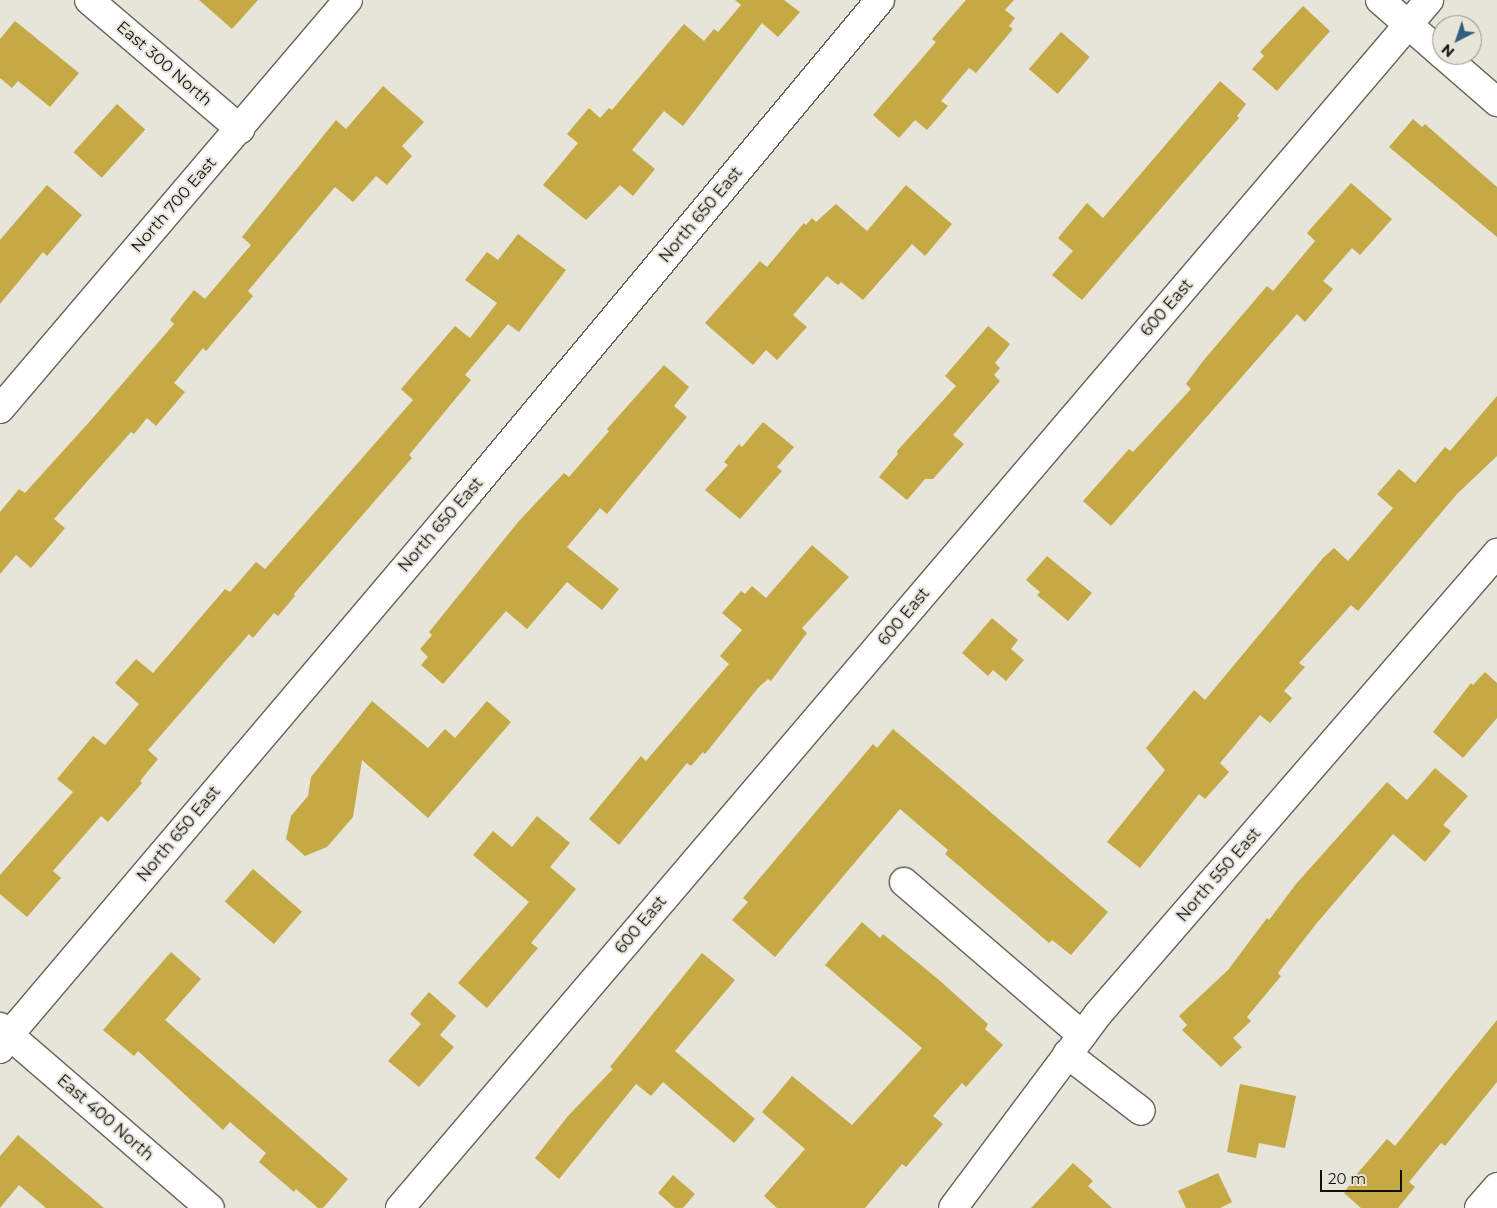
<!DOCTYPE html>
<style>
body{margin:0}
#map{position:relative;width:1497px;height:1208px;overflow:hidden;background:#e7e4da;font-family:Montserrat,sans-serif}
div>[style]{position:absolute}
.building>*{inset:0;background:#c5a944;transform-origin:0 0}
.roads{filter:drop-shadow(1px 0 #66635a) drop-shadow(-1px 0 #66635a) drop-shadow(0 1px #66635a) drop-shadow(0 -1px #66635a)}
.street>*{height:28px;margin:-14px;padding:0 14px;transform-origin:14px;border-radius:14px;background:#fff}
.secondary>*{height:28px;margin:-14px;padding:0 14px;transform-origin:14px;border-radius:14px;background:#fff}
span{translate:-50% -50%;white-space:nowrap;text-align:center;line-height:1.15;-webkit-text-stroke:4px #e7e4da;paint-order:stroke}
.street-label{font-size:16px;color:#11100d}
.north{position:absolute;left:1432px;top:15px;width:50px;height:50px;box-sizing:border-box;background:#e7e4da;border:1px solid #918f88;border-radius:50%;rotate:221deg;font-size:14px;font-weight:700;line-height:20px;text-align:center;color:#11100d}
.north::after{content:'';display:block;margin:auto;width:18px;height:22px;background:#31607f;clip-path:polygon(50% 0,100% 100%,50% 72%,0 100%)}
.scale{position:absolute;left:1320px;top:1170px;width:82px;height:22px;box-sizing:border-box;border:2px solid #11100d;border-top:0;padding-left:6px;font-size:15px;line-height:18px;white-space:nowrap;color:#11100d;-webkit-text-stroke:4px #e7e4da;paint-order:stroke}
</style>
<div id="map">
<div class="building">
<div style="clip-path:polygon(199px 0,258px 0,232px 29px)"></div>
<div style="clip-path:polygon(735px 0,784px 0,800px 12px,778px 37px,762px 23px,683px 126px,664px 111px,632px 150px,655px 169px,633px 196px,620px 185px,586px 220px,543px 185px,578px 143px,567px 134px,589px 108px,600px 118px,609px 108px,612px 110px,684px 24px,704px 41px,714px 29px,718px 32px,741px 5px)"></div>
<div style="clip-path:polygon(966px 0,1014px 0,1005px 10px,1015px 18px,1009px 26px,1013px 29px,976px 73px,969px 68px,941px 101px,948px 106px,927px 130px,915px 120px,899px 138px,873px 115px,936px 42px,932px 39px)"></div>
<div style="clip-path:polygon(1303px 6px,1330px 31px,1277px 91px,1252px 69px,1264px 56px,1260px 52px)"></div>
<div style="clip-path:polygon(15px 21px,79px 73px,50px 107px,18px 81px,12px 88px,0 78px,0 39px)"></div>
<div style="left:1061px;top:32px;width:38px;height:49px;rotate:41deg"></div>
<div style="clip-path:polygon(1220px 81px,1246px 104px,1237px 116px,1239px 118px,1082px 300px,1052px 275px,1073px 251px,1058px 238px,1087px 203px,1103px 218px)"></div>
<div style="clip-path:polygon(383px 86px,424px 122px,402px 146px,412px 156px,387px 185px,376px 176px,353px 202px,335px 187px,248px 291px,253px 296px,206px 351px,203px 348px,174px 383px,185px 392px,156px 426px,147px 418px,134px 434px,131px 432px,54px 519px,65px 528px,31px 568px,16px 555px,0 574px,0 512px,19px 489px,25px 493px,91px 420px,174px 324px,170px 320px,194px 290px,205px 299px,251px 245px,242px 237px,336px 120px,346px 129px)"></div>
<div style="left:117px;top:104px;width:38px;height:65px;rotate:42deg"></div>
<div style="clip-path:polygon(1413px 119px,1422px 127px,1425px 124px,1497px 187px,1497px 237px,1389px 147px)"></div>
<div style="clip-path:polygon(1351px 183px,1392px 219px,1360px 255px,1352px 248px,1323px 281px,1333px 289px,1305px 322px,1297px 314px,1111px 526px,1083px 501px,1129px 449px,1133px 452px,1191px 389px,1186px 384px,1203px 361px,1267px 286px,1273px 291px,1315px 241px,1307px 233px)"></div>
<div style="clip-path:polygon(47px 185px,82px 215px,47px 256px,43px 252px,0 304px,0 240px)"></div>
<div style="clip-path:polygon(906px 185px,952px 224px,925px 256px,912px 244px,863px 300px,841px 282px,838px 285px,827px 276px,793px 315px,807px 327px,777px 360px,766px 350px,753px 365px,705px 323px,760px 261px,767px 267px,804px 223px,806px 225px,812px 218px,816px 222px,836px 204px,867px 231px)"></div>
<div style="clip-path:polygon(518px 234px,566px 270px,519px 332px,508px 324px,465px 375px,471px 380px,409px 455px,412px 458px,294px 594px,295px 596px,278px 616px,274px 613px,253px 638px,249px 634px,148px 750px,158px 759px,140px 781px,142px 783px,108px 822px,101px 816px,53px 871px,61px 878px,27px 917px,0 894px,0 875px,73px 792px,57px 779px,93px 736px,105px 745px,139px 704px,115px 683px,136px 659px,153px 673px,225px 589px,230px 592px,256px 562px,265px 569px,413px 400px,401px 389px,455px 326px,470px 338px,497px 303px,465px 280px,487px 252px,498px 260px)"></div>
<div style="clip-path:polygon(988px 326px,1010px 344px,995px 363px,1000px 368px,994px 375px,1000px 381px,953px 435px,964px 444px,933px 479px,925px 479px,907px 500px,879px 477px,898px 454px,897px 451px,956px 386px,945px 376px)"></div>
<div style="clip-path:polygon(664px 365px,689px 387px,674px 406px,687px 417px,607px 514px,600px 508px,567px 547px,619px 589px,602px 610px,567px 582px,527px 629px,506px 611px,443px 684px,421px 665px,428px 657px,420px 649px,432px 635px,429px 632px,519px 521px,564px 473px,569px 477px,609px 431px,607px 429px)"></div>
<div style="clip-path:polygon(1497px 396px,1497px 456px,1457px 494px,1358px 611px,1351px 605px,1299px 663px,1305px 667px,1284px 691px,1292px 698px,1270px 723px,1260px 715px,1220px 763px,1229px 772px,1205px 799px,1199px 794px,1140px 868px,1107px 842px,1165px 770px,1146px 748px,1194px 690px,1205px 700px,1323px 558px,1334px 548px,1348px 561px,1393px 508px,1377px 494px,1399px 469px,1415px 483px,1445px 447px,1450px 451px)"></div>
<div style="clip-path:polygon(763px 422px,794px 447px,777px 467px,782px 471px,740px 519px,705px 490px,728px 465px,724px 462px,739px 444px,742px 447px)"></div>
<div style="clip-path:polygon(812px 545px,849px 577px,802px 628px,807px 633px,771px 681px,768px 679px,758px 688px,705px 754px,703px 752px,691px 766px,687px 763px,619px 845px,589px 819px,641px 756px,646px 761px,729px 664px,720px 656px,742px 630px,722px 613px,741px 591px,745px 594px,752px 586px,766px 598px)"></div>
<div style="clip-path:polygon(1047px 556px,1092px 593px,1068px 621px,1037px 595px,1040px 592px,1026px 580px)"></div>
<div style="clip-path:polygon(992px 618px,1018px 640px,1011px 649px,1024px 660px,1006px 681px,993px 670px,988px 676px,962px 653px)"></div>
<div style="clip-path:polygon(1485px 672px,1497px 683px,1497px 718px,1463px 758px,1433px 732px,1471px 683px,1473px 685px)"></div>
<div style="clip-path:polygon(372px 701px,428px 748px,445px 729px,455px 738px,487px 701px,511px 722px,428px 818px,362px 760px,353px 817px,327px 847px,305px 856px,286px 839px,291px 816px,308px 796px,311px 777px)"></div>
<div style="clip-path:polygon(893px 729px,1108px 912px,1071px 955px,1052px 940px,1049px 943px,1027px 924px,945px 854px,948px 850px,900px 809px,775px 957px,732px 920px,748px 902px,743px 898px,873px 744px,877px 748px)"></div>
<div style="clip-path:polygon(1435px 768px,1468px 796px,1443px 825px,1451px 831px,1425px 862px,1393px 834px,1316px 924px,1278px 973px,1281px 976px,1247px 1017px,1251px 1021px,1233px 1038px,1242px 1047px,1221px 1067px,1182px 1030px,1187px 1025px,1179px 1016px,1228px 970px,1267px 918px,1269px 920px,1296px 884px,1387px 782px,1407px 800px)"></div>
<div style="clip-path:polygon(537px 816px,570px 843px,550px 867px,576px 889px,531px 943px,538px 948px,487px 1008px,458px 983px,529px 902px,473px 855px,493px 831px,512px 847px)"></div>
<div style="left:253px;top:869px;width:65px;height:43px;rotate:41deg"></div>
<div style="clip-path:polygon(862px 922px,880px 938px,883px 934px,939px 980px,988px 1024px,985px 1029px,1003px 1045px,966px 1087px,962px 1083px,933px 1116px,943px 1124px,906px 1167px,902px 1164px,865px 1208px,777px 1208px,764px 1196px,805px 1149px,762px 1112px,792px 1076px,852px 1125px,922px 1048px,825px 965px)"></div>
<div style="clip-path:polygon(171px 952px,201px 979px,165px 1020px,348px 1179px,323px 1208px,318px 1208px,296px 1189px,294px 1192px,259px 1162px,266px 1153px,230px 1122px,223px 1130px,138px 1051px,134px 1056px,103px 1030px)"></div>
<div style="clip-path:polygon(702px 953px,735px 980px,675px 1051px,755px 1119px,734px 1143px,663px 1082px,651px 1096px,636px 1084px,559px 1179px,535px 1158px,568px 1116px,613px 1069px,610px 1067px)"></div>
<div style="clip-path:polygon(429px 992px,456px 1016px,440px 1035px,454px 1047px,419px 1087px,388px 1061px,421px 1024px,410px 1014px)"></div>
<div style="clip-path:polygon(1497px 1020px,1497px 1082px,1445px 1146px,1441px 1143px,1409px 1182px,1415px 1187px,1398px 1208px,1361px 1208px,1344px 1193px,1356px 1175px,1387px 1139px,1395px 1146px)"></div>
<div style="clip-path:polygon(1240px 1084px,1296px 1096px,1285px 1148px,1259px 1143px,1256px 1158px,1227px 1152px)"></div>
<div style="clip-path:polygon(18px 1135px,66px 1176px,104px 1208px,46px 1208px,19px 1185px,0 1208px,0 1156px)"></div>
<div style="clip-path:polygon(1073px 1163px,1093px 1181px,1088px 1186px,1112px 1208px,1031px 1208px)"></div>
<div style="clip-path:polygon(1218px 1173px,1232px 1202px,1220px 1208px,1186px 1208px,1178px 1191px)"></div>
<div style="clip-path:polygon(673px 1175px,695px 1194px,683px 1208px,675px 1208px,658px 1193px)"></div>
</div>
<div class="roads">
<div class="street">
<div style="left:89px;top:0;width:199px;rotate:40.5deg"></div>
<div style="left:0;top:409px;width:537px;rotate:-49.61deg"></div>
<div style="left:904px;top:882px;width:235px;rotate:40.7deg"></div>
<div style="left:0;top:1049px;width:17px;rotate:-57deg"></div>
<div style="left:9px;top:1035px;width:707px;rotate:-49.71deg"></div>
<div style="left:466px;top:496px;width:646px;rotate:-50.15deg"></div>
<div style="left:1067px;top:1054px;width:93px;rotate:37.6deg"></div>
<div style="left:400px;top:1208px;width:1587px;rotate:-49.57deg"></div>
<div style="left:953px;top:1208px;width:242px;rotate:-53.2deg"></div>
<div style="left:1098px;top:1014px;width:610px;rotate:-49.12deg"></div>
<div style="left:1479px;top:1208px;width:28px;rotate:-49deg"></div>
</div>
<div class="secondary">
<div style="left:1380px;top:0;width:82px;rotate:41.1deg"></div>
<div style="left:1443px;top:55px;width:72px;rotate:41deg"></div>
<div style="left:0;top:1027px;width:277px;rotate:40.8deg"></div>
</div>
</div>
<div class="street-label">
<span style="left:164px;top:64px;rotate:41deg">East 300 North</span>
<span style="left:174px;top:205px;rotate:-49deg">North 700 East</span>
<span style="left:701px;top:215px;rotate:-50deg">North 650 East</span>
<span style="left:1167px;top:308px;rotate:-49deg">600 East</span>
<span style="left:441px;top:525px;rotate:-49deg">North 650 East</span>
<span style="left:904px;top:617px;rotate:-50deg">600 East</span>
<span style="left:179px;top:834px;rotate:-50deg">North 650 East</span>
<span style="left:1219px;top:875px;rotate:-49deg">North 550 East</span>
<span style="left:641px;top:925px;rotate:-50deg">600 East</span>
<span style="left:105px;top:1118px;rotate:41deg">East 400 North</span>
</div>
<div class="north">N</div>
<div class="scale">20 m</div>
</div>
